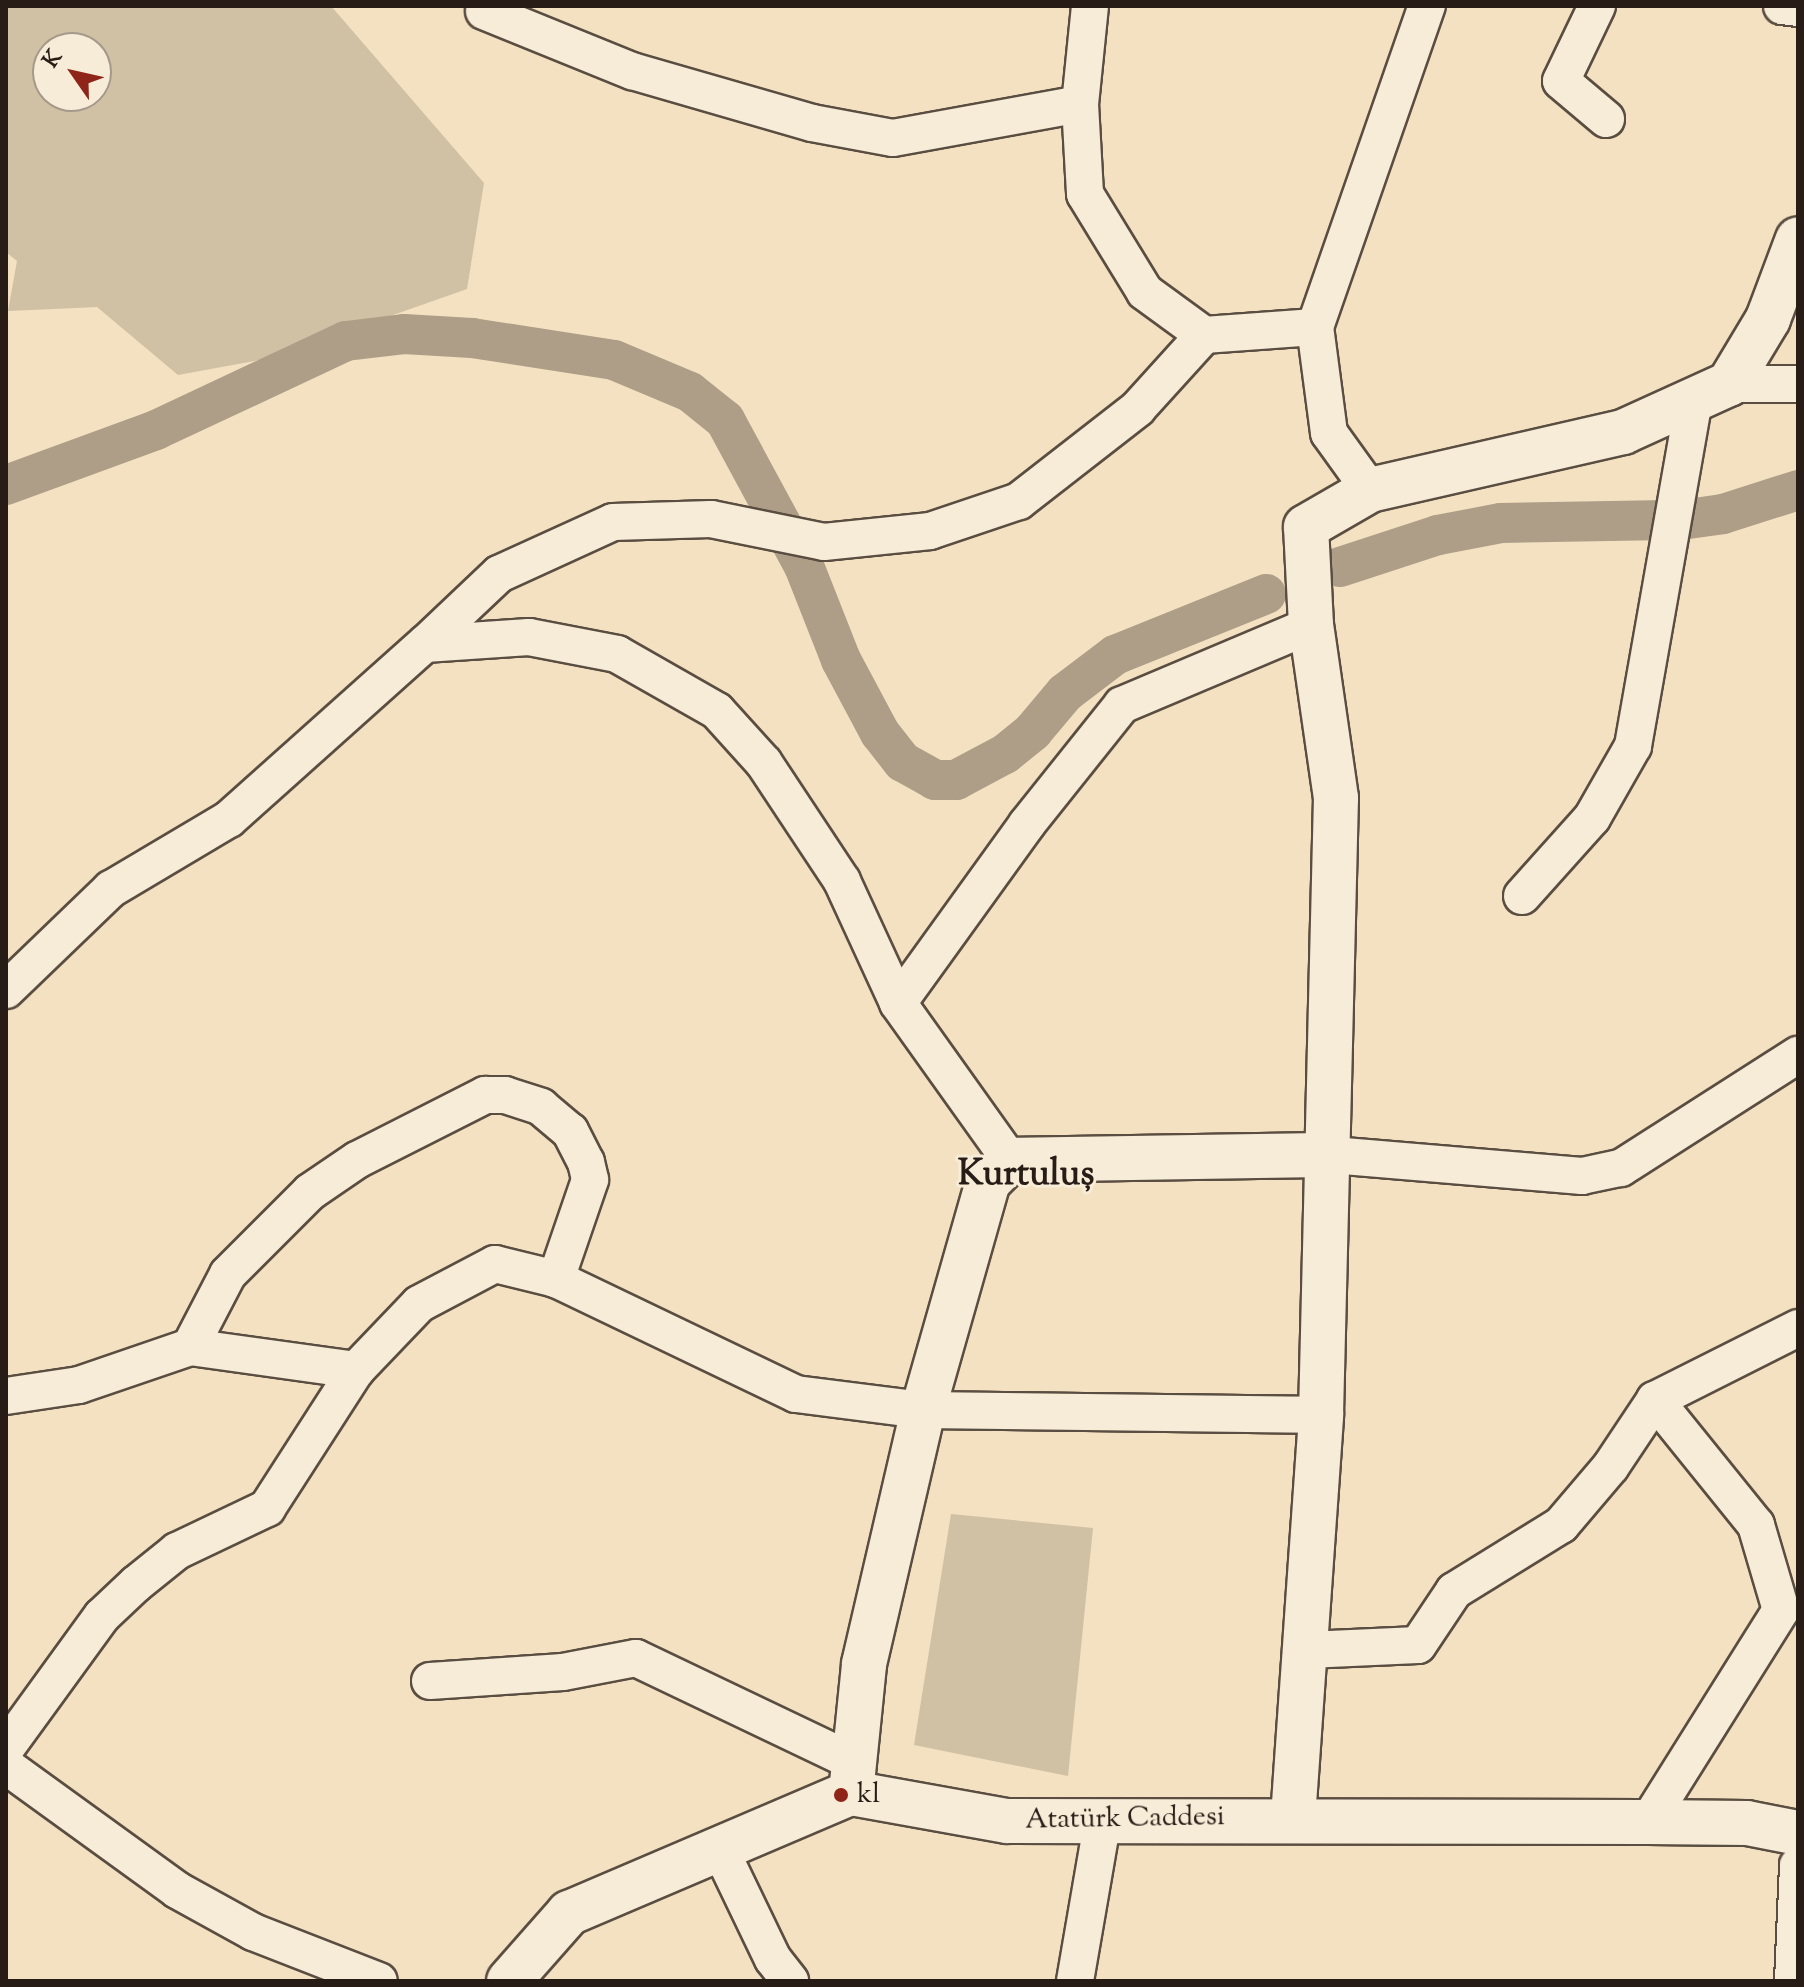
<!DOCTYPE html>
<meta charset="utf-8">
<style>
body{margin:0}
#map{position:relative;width:1804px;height:1987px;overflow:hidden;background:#f3e1c1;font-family:"Sorts Mill Goudy",serif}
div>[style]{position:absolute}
.green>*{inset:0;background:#d0c0a4}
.canal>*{height:40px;margin:-20px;padding:0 20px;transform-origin:20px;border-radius:20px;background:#ae9e87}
.roads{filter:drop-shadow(2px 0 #5a4d41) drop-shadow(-2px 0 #5a4d41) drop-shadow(0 2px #5a4d41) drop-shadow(0 -2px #5a4d41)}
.street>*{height:36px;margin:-18px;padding:0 18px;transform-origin:18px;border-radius:18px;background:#f7ecd7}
.secondary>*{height:44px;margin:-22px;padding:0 22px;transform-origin:22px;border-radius:22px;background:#f7ecd7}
.dots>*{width:22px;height:22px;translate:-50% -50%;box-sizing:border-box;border:4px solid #f7ecd7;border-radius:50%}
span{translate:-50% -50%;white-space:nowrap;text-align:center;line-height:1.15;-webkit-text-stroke:6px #f7ecd7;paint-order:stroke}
.poi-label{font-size:28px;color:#271c16}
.left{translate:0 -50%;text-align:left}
.street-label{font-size:28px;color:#271c16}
.district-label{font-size:36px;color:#271c16;font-weight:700}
.frame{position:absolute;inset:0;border:8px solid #271c16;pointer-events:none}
.north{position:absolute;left:32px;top:32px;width:80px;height:80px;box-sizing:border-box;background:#f7ecd7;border:2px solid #a4998a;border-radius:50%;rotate:304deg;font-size:22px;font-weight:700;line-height:32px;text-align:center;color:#271c16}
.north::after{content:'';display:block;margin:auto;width:28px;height:36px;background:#8f2418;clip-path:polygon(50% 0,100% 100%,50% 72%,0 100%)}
</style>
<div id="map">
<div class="green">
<div style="clip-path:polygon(evenodd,6px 6px,331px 6px,484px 183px,467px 289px,271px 358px,178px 375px,97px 307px,8px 311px,17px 261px,6px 252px,6px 6px,48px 48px,96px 48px,96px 96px,48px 96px,48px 48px)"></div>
<div style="clip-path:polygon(951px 1514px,1093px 1528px,1068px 1776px,914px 1745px)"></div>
</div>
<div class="canal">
<div style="left:6px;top:485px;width:160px;rotate:-20.1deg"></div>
<div style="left:156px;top:430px;width:210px;rotate:-25.1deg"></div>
<div style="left:346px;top:341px;width:58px;rotate:-6.9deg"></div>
<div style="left:404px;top:334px;width:68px;rotate:3.4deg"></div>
<div style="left:472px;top:338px;width:144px;rotate:8.8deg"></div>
<div style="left:614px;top:360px;width:82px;rotate:22.8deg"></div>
<div style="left:690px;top:392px;width:45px;rotate:38.7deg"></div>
<div style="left:725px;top:420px;width:166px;rotate:61.6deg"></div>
<div style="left:804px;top:566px;width:101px;rotate:68.5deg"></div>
<div style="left:841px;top:660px;width:83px;rotate:61.9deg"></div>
<div style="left:880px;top:733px;width:37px;rotate:52deg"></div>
<div style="left:903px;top:762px;width:37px;rotate:29deg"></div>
<div style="left:935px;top:780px;width:21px"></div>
<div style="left:956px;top:780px;width:55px;rotate:-28deg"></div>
<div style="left:1005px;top:754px;width:36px;rotate:-39deg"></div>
<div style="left:1033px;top:731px;width:50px;rotate:-49.9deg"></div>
<div style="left:1065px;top:693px;width:63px;rotate:-37.2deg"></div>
<div style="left:1115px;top:655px;width:163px;rotate:-22deg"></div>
<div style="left:1340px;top:567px;width:103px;rotate:-18.1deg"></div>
<div style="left:1438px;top:535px;width:64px;rotate:-10.8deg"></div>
<div style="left:1501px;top:523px;width:180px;rotate:-1deg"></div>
<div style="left:1681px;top:520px;width:42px;rotate:-8.1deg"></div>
<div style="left:1723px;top:514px;width:79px;rotate:-17.7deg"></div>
</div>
<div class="roads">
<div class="street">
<div style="left:1090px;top:6px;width:99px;rotate:95.8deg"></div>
<div style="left:1080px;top:104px;width:90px;rotate:86.8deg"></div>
<div style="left:1085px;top:194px;width:115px;rotate:58.5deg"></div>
<div style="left:1145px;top:292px;width:73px;rotate:36.1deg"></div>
<div style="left:1597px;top:6px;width:83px;rotate:115.6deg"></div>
<div style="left:1561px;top:81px;width:59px;rotate:40.2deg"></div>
<div style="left:1782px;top:6px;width:16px;rotate:7deg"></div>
<div style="left:484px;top:11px;width:160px;rotate:22.1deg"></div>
<div style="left:632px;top:71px;width:187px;rotate:16.1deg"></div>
<div style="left:812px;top:123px;width:82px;rotate:10.5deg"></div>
<div style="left:893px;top:138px;width:190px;rotate:-10.3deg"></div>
<div style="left:1729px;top:384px;width:69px"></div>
<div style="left:1370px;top:490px;width:70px;rotate:-125.7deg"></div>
<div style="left:1329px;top:433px;width:107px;rotate:-97.5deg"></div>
<div style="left:1315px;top:327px;width:340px;rotate:-70.8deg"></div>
<div style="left:425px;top:644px;width:102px;rotate:-43.4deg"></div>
<div style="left:499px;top:574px;width:125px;rotate:-24.5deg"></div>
<div style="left:613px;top:522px;width:98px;rotate:-1.8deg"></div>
<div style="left:711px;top:519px;width:115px;rotate:11.5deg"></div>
<div style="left:824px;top:542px;width:107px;rotate:-5.9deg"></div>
<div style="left:930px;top:531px;width:94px;rotate:-18.6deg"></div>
<div style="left:1019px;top:501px;width:150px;rotate:-37.9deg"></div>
<div style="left:1137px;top:409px;width:100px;rotate:-47.8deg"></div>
<div style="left:1204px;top:335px;width:111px;rotate:-4.1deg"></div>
<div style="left:1522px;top:896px;width:105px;rotate:-48.1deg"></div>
<div style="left:1592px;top:818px;width:83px;rotate:-60.3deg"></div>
<div style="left:1633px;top:746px;width:351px;rotate:-80deg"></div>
<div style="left:6px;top:990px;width:146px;rotate:-43.9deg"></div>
<div style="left:111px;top:889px;width:137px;rotate:-30.7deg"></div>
<div style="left:229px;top:819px;width:263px;rotate:-41.8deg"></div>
<div style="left:425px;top:644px;width:104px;rotate:-3.9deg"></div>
<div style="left:529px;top:637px;width:90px;rotate:10.9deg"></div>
<div style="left:617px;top:654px;width:115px;rotate:29.7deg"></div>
<div style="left:717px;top:711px;width:70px;rotate:47.9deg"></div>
<div style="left:764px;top:763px;width:141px;rotate:56.5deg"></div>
<div style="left:842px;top:881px;width:134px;rotate:65.3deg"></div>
<div style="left:898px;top:1003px;width:193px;rotate:54.5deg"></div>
<div style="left:898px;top:1003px;width:221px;rotate:-54.2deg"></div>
<div style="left:1027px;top:824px;width:152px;rotate:-51.4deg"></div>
<div style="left:1122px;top:705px;width:205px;rotate:-22.9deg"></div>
<div style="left:1332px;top:1155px;width:251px;rotate:4.8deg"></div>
<div style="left:1582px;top:1176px;width:40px;rotate:-12deg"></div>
<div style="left:1621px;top:1168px;width:210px;rotate:-32.6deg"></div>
<div style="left:190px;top:1347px;width:82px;rotate:-62.5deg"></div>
<div style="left:228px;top:1274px;width:116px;rotate:-45deg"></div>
<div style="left:310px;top:1192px;width:57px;rotate:-34.2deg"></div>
<div style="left:357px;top:1160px;width:144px;rotate:-26.9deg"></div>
<div style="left:485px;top:1095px;width:20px"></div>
<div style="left:505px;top:1095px;width:38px;rotate:18deg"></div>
<div style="left:541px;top:1107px;width:38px;rotate:40deg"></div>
<div style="left:570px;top:1131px;width:35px;rotate:63deg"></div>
<div style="left:586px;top:1162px;width:18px;rotate:77deg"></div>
<div style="left:590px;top:1180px;width:105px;rotate:109deg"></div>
<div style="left:6px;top:1396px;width:74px;rotate:-8.6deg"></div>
<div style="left:79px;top:1385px;width:117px;rotate:-18.9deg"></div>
<div style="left:190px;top:1347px;width:168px;rotate:7.9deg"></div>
<div style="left:356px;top:1370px;width:91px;rotate:-46.3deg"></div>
<div style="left:419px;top:1304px;width:86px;rotate:-27.8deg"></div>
<div style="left:495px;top:1264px;width:63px;rotate:13.8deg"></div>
<div style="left:556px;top:1279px;width:266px;rotate:25.6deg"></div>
<div style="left:796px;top:1394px;width:128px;rotate:7.2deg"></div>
<div style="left:923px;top:1410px;width:398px;rotate:0.7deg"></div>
<div style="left:1307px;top:1650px;width:111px;rotate:-2.6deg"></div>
<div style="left:1418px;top:1645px;width:65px;rotate:-56.3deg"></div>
<div style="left:1454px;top:1591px;width:126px;rotate:-31.7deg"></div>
<div style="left:1561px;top:1525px;width:77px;rotate:-49.7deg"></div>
<div style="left:1611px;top:1466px;width:79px;rotate:-56.3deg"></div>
<div style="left:1655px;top:1400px;width:160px;rotate:-26.7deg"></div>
<div style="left:430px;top:1681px;width:133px;rotate:-3.9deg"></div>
<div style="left:563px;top:1672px;width:74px;rotate:-10.9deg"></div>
<div style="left:636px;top:1658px;width:242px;rotate:25.5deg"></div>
<div style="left:6px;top:1748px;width:163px;rotate:-54deg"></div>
<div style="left:102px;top:1616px;width:47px;rotate:-43.3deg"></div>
<div style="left:136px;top:1584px;width:53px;rotate:-38.8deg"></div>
<div style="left:177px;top:1551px;width:100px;rotate:-25.5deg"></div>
<div style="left:267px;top:1508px;width:164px;rotate:-57.2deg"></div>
<div style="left:6px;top:1766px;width:211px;rotate:35.9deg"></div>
<div style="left:177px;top:1890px;width:87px;rotate:28.9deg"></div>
<div style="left:253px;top:1932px;width:135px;rotate:21.3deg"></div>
<div style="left:1648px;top:1822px;width:250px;rotate:-57.9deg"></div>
<div style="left:1781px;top:1610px;width:89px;rotate:-106.4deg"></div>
<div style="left:1756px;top:1525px;width:161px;rotate:-128.9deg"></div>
<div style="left:719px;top:1847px;width:124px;rotate:64.3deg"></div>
<div style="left:773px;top:1959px;width:28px;rotate:52deg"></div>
<div style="left:1075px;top:1981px;width:164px;rotate:-80.2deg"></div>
<div style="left:1793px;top:1981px;width:116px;rotate:-87.5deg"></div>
</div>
<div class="secondary">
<div style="left:851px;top:1793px;width:130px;rotate:-84.2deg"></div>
<div style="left:864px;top:1664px;width:261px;rotate:-76.9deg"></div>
<div style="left:923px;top:1410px;width:237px;rotate:-74.1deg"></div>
<div style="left:988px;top:1182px;width:31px;rotate:-45deg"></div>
<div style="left:1010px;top:1160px;width:322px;rotate:-0.9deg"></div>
<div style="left:1293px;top:1818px;width:404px;rotate:-86deg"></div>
<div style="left:1321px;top:1415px;width:617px;rotate:-88.61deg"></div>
<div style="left:1336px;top:798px;width:175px;rotate:-98.2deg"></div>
<div style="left:1311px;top:625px;width:98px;rotate:-92.9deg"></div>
<div style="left:1306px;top:527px;width:74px;rotate:-30deg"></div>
<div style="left:1370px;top:490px;width:260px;rotate:-12.9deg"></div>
<div style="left:1623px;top:432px;width:116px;rotate:-24.4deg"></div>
<div style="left:1729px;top:384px;width:76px;rotate:-59deg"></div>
<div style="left:1768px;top:319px;width:85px;rotate:-69.4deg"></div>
<div style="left:509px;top:1981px;width:91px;rotate:-48.6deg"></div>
<div style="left:569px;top:1913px;width:306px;rotate:-23.1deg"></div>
<div style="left:851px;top:1793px;width:158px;rotate:10.2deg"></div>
<div style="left:1007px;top:1821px;width:641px;rotate:0.09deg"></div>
<div style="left:1648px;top:1822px;width:99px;rotate:0.6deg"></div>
<div style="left:1747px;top:1823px;width:52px;rotate:11.1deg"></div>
</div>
</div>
<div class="dots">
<div style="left:841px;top:1795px;background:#8f2418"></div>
</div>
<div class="poi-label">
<span class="left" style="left:857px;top:1795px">kl</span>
</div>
<div class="street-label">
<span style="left:1125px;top:1819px;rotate:-1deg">Atatürk Caddesi</span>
</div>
<div class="district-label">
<span style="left:1026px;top:1176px">Kurtuluş</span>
</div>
<div class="frame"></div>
<div class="north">K</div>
</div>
